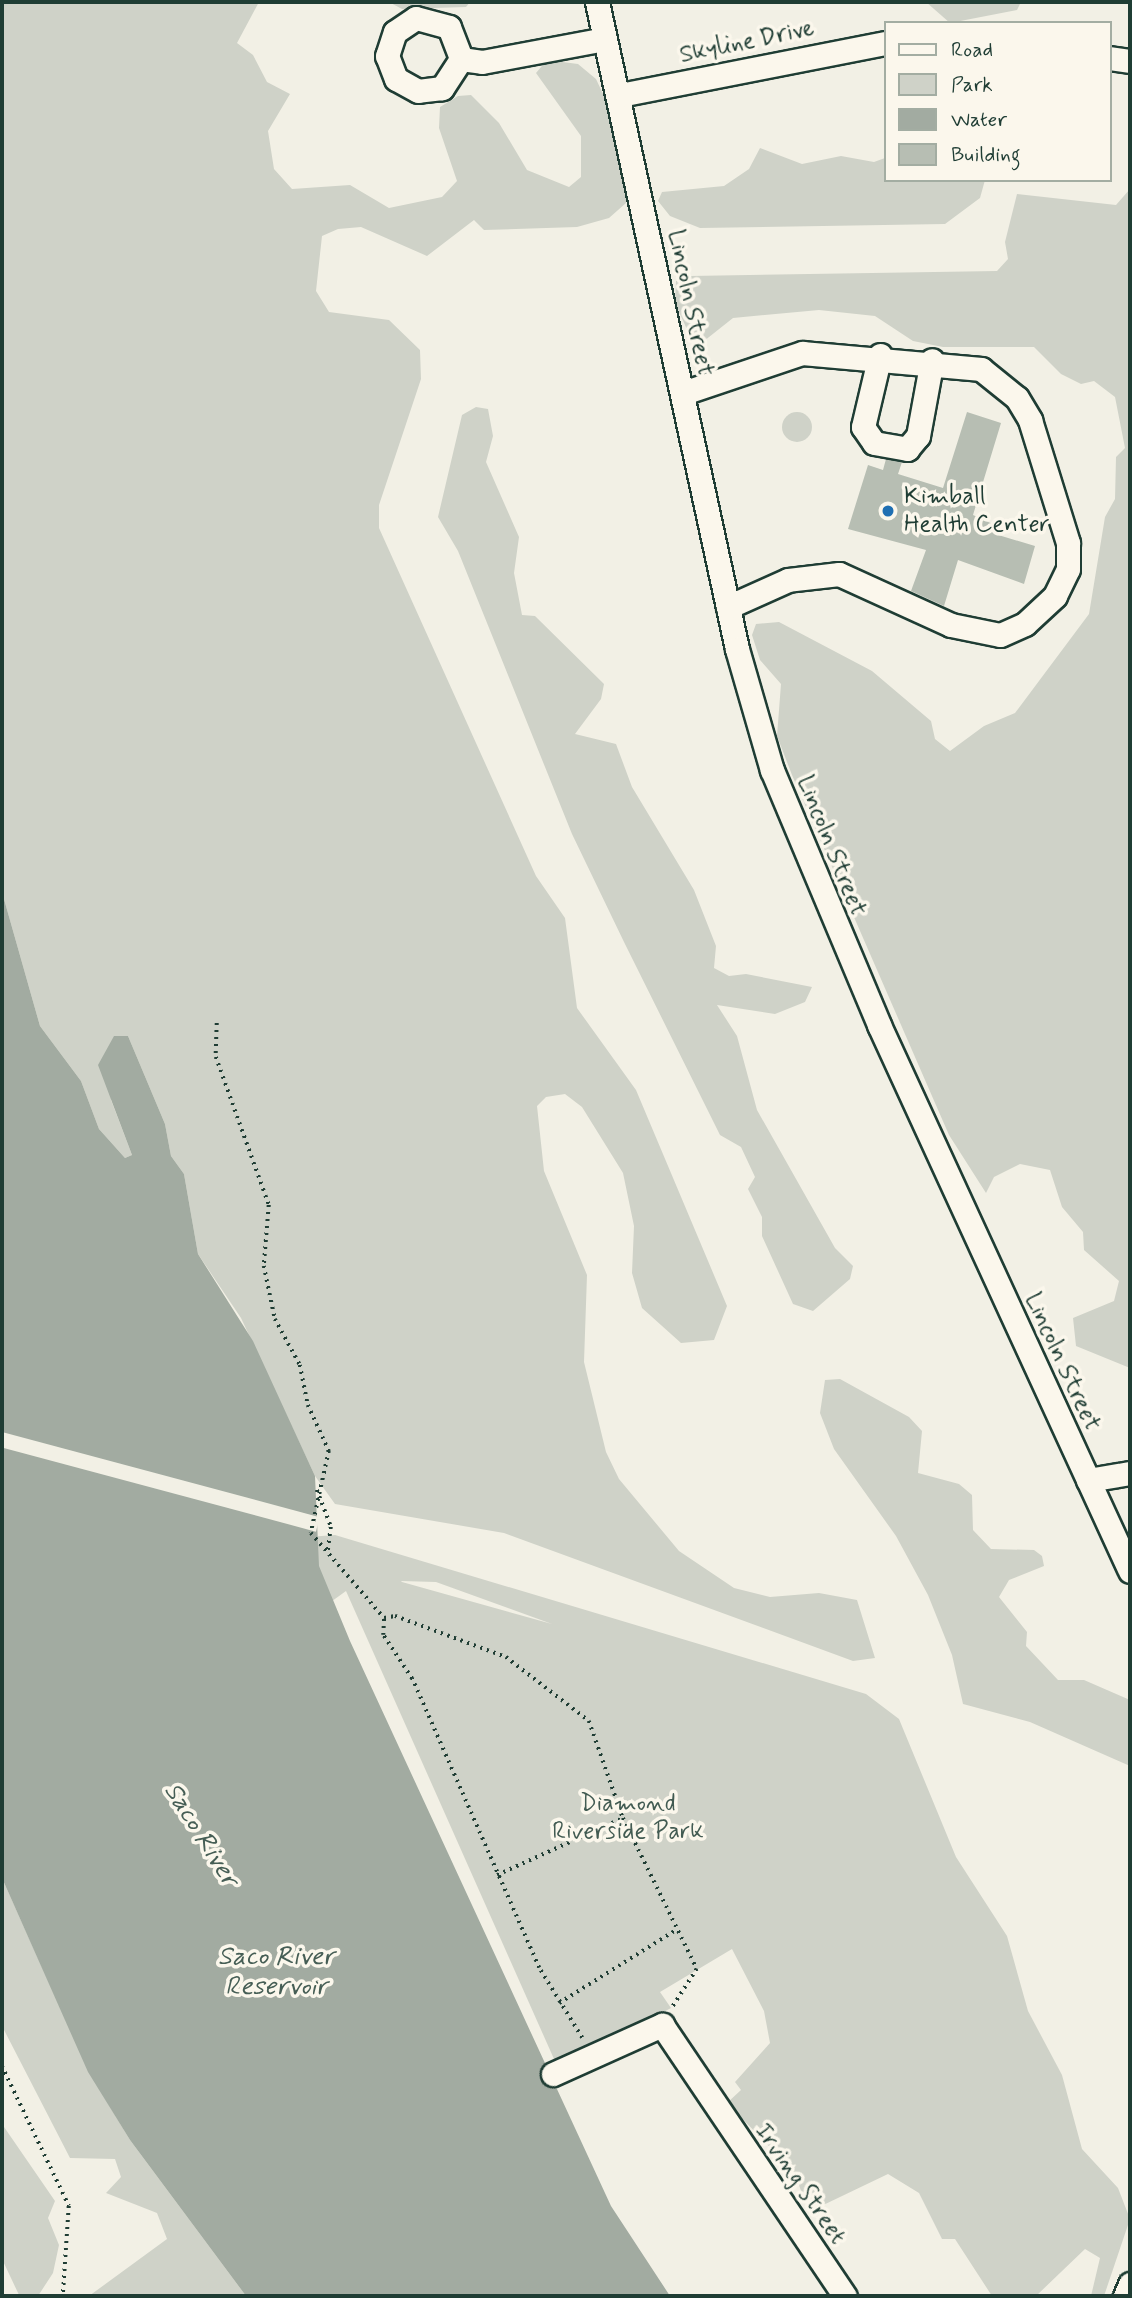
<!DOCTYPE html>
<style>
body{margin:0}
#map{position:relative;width:1132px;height:2298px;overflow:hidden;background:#f2f0e5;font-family:Mynerve,sans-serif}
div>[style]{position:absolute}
.green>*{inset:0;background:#cfd2c8}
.round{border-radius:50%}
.water>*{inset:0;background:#a2aba1}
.pier>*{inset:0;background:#f2f0e5;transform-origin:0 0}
.building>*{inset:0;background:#b7beb3}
.path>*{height:3.5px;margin-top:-1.75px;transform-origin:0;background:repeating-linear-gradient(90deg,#1f3d34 0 2px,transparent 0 7px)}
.roads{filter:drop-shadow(2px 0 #1f3d34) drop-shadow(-2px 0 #1f3d34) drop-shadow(0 2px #1f3d34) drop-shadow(0 -2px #1f3d34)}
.minor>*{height:23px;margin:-11.5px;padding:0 11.5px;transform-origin:11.5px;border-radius:11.5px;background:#fbf7ec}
.dots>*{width:19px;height:19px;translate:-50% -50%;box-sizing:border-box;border:4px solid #fbf7ec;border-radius:50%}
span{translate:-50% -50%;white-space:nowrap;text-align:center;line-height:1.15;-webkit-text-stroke:7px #fbf7ec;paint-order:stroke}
.street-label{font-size:24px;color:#1f3d34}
.poi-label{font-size:24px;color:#1f3d34}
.left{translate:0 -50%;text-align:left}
.park-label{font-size:24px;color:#425b52}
.water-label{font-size:26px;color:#465e55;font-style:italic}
.frame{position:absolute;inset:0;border:4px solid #1f3d34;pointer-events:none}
.legend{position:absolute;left:884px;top:21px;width:228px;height:161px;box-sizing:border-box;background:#fbf7ec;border:2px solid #a3ada2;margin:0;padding:9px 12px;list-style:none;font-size:21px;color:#1f3d34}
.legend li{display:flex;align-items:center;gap:14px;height:35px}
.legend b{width:35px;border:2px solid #a3ada2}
</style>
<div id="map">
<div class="green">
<div style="clip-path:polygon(2px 2px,259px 2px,237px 43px,253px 55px,267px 82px,290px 94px,268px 131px,274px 169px,292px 189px,350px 185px,389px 208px,442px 197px,457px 181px,439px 128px,440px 107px,458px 96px,471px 95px,499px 123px,527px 170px,569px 187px,581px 177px,581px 136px,536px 73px,547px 60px,578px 64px,596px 79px,612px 113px,626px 181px,626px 203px,609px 218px,577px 227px,484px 230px,474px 220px,427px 256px,361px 227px,338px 229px,322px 236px,316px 291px,329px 312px,389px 320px,420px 350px,421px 379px,379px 505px,379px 528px,536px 876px,565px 918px,577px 1008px,636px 1090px,727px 1306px,714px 1340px,681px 1343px,642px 1308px,632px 1273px,634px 1226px,623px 1173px,582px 1107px,565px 1094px,546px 1097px,537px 1106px,544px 1171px,587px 1275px,584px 1362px,606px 1452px,619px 1479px,679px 1551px,734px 1588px,770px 1597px,819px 1593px,857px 1600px,875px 1658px,853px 1661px,504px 1533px,335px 1504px,315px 1476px,241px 1318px,198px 1254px,184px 1174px,171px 1156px,165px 1124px,128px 1036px,111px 1100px,132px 1155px,125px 1158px,99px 1129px,81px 1081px,40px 1026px,2px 892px)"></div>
<div style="clip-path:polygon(389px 2px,470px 2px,466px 7px,402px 9px)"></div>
<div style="clip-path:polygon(926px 2px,1021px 2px,1017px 10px,950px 23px)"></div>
<div style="clip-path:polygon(760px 148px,802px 164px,841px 156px,874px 162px,885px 158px,885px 180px,985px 180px,980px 198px,945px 224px,700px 228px,670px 216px,658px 201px,662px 192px,724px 186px,749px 169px)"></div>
<div style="clip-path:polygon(1130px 189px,1130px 1368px,1076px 1346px,1073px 1318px,1114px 1301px,1119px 1281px,1084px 1250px,1083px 1232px,1062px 1207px,1050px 1170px,1020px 1164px,994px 1177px,986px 1193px,949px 1135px,792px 775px,777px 736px,781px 684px,760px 660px,752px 635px,756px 624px,779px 622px,872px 671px,931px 721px,935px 739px,950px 751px,984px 726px,1015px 713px,1089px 614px,1105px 517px,1115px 499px,1116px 457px,1125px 448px,1115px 397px,1094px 381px,1081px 384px,1061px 374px,1034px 347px,943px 347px,913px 341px,875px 316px,819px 310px,733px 318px,704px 341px,690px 336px,675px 303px,676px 281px,690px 276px,997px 271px,1008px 259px,1005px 242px,1017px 194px,1116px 205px)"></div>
<div style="clip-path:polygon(476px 407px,488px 409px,493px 436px,486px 462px,519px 537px,514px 573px,522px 615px,535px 616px,604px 684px,601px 699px,575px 734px,616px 744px,632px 787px,694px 890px,716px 946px,714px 968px,729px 976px,746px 974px,812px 987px,805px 1002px,775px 1014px,717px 1005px,737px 1036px,757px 1110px,835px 1248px,853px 1266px,850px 1279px,813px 1311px,793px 1304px,762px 1236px,762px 1217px,748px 1189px,755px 1177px,741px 1147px,720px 1135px,624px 942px,572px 834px,458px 551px,438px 517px,462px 415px)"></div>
<div class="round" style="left:782px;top:412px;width:30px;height:30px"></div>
<div style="clip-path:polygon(840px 1379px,909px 1417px,922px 1431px,918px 1473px,959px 1484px,972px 1495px,973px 1530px,991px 1549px,1034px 1550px,1042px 1556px,1044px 1566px,1009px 1580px,999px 1597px,1027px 1632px,1026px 1646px,1058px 1680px,1084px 1680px,1130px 1700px,1130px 1766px,1030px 1722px,963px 1704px,952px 1655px,928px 1595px,896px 1536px,834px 1449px,820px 1413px,825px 1380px)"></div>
<div style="clip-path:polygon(evenodd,335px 1535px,866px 1694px,899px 1719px,956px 1857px,1007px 1936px,1028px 2011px,1062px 2075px,1082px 2149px,1118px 2188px,1130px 2219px,1104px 2296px,1091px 2296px,1100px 2258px,1085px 2249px,1036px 2296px,992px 2296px,955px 2239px,942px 2239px,919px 2193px,888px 2174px,817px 2208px,803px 2196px,794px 2172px,727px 2103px,741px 2090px,735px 2082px,770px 2043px,764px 2011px,732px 1949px,660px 1992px,671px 2008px,558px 2068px,346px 1591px,328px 1604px,308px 1537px,335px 1535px,401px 1581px,436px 1582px,552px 1624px,402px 1582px,401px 1581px)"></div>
<div style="clip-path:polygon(2px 1878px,89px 2072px,130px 2140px,246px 2296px,89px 2296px,167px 2239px,157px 2213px,106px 2193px,121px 2177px,115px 2159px,70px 2158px,2px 2026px)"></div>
<div style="clip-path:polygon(2px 2124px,55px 2201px,48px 2218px,59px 2245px,53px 2273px,38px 2296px,19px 2295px,2px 2259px)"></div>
</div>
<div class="water">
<div style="clip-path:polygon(2px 892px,40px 1026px,81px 1081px,99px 1129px,125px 1158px,132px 1155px,98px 1065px,114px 1036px,128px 1036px,165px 1124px,171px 1156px,184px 1174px,198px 1254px,253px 1341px,315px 1476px,319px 1566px,350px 1641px,611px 2206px,670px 2296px,246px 2296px,130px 2140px,88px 2072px,2px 1878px)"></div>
</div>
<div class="pier">
<div style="left:2px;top:1432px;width:329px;height:15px;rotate:15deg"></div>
</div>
<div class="building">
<div style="clip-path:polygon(967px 412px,1001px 423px,973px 515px,997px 526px,995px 534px,1035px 546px,1024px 584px,958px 560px,944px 606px,911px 591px,926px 550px,848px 529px,868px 465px,883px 470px,886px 459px,902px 462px,898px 474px,943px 488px)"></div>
</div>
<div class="path">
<div style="left:217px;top:1023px;width:34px;rotate:92deg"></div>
<div style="left:216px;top:1057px;width:157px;rotate:70.3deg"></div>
<div style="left:269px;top:1205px;width:61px;rotate:94.7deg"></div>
<div style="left:264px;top:1266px;width:54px;rotate:78.3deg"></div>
<div style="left:275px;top:1319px;width:52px;rotate:61.5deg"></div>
<div style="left:300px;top:1365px;width:41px;rotate:78.7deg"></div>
<div style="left:308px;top:1405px;width:51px;rotate:65.5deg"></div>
<div style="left:329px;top:1451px;width:84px;rotate:102.4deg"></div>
<div style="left:311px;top:1533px;width:112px;rotate:49.3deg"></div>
<div style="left:317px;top:1490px;width:40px;rotate:69deg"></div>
<div style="left:331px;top:1527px;width:26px;rotate:97deg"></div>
<div style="left:497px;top:1875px;width:138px;rotate:-24.3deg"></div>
<div style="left:559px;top:2003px;width:138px;rotate:-32deg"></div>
<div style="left:582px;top:2038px;width:82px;rotate:-121.6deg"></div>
<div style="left:539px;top:1968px;width:316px;rotate:-113.7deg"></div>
<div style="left:412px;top:1679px;width:53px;rotate:-123.4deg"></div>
<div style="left:383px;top:1635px;width:17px;rotate:-87deg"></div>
<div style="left:384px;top:1618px;width:11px;rotate:-10deg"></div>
<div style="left:395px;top:1616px;width:118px;rotate:20.3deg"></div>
<div style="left:506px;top:1657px;width:105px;rotate:37.6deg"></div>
<div style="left:589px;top:1721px;width:103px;rotate:70.7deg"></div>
<div style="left:623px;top:1818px;width:168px;rotate:63.9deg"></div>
<div style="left:697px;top:1969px;width:46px;rotate:122.7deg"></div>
<div style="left:2px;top:2066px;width:155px;rotate:64.4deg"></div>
<div style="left:69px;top:2206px;width:90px;rotate:93.8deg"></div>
</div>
<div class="roads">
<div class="minor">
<div style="left:597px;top:2px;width:662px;rotate:77.79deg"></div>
<div style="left:737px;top:649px;width:126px;rotate:73.9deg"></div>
<div style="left:772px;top:770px;width:277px;rotate:67.2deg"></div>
<div style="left:879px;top:1025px;width:601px;rotate:65.31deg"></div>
<div style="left:1109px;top:58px;width:21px;rotate:8deg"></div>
<div style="left:461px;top:59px;width:35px;rotate:123deg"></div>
<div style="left:442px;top:88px;width:24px;rotate:173deg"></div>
<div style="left:418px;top:91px;width:25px;rotate:-151deg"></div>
<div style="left:396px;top:79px;width:25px;rotate:-111deg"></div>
<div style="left:387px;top:56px;width:25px;rotate:-72deg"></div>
<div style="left:395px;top:32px;width:25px;rotate:-34deg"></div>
<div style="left:416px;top:18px;width:34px;rotate:15deg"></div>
<div style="left:449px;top:27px;width:34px;rotate:69deg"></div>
<div style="left:461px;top:59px;width:21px;rotate:8deg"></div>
<div style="left:482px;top:62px;width:125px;rotate:-10.6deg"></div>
<div style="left:620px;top:95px;width:270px;rotate:-11.1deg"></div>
<div style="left:880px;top:355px;width:74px;rotate:103.3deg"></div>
<div style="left:863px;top:427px;width:19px;rotate:55deg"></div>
<div style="left:874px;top:443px;width:34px;rotate:10deg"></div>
<div style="left:907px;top:449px;width:17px;rotate:-50deg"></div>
<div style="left:918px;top:436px;width:77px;rotate:-79.6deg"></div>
<div style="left:683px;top:393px;width:126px;rotate:-18.6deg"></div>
<div style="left:802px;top:353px;width:180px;rotate:5.1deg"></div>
<div style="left:981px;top:369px;width:46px;rotate:38.9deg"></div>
<div style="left:1017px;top:398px;width:26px;rotate:59deg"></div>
<div style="left:1030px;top:420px;width:129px;rotate:72.8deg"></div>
<div style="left:1068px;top:543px;width:26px;rotate:90deg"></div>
<div style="left:1068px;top:569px;width:30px;rotate:116deg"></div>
<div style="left:1055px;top:596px;width:41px;rotate:137deg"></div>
<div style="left:1025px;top:624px;width:27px;rotate:156deg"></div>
<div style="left:1000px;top:635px;width:50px;rotate:-168.5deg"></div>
<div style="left:951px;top:625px;width:123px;rotate:-155.5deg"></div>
<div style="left:839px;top:574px;width:51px;rotate:173.3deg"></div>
<div style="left:788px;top:580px;width:66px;rotate:155.8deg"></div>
<div style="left:1088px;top:1480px;width:43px;rotate:-9.5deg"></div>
<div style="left:553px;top:2074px;width:120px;rotate:-24.2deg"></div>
<div style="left:662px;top:2025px;width:327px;rotate:56deg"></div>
<div style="left:1125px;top:2296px;width:13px;rotate:-67deg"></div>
</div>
</div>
<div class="dots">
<div style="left:888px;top:511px;background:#1f6fb2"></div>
</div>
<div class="street-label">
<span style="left:747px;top:42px;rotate:-12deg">Skyline Drive</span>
<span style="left:690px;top:303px;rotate:78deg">Lincoln Street</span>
<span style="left:831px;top:846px;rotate:68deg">Lincoln Street</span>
<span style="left:1062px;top:1362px;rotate:65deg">Lincoln Street</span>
<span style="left:800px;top:2184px;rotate:55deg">Irving Street</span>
</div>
<div class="poi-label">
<span class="left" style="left:904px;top:511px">Kimball<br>Health Center</span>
</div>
<div class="park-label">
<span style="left:628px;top:1818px">Diamond<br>Riverside Park</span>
</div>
<div class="water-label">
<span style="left:200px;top:1835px;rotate:58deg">Saco River</span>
<span style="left:276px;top:1973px">Saco River<br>Reservoir</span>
</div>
<div class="frame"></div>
<ul class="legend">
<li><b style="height:9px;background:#fbf7ec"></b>Road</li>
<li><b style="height:19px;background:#cfd2c8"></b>Park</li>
<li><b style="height:19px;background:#a2aba1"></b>Water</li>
<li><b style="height:19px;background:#b7beb3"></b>Building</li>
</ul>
</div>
